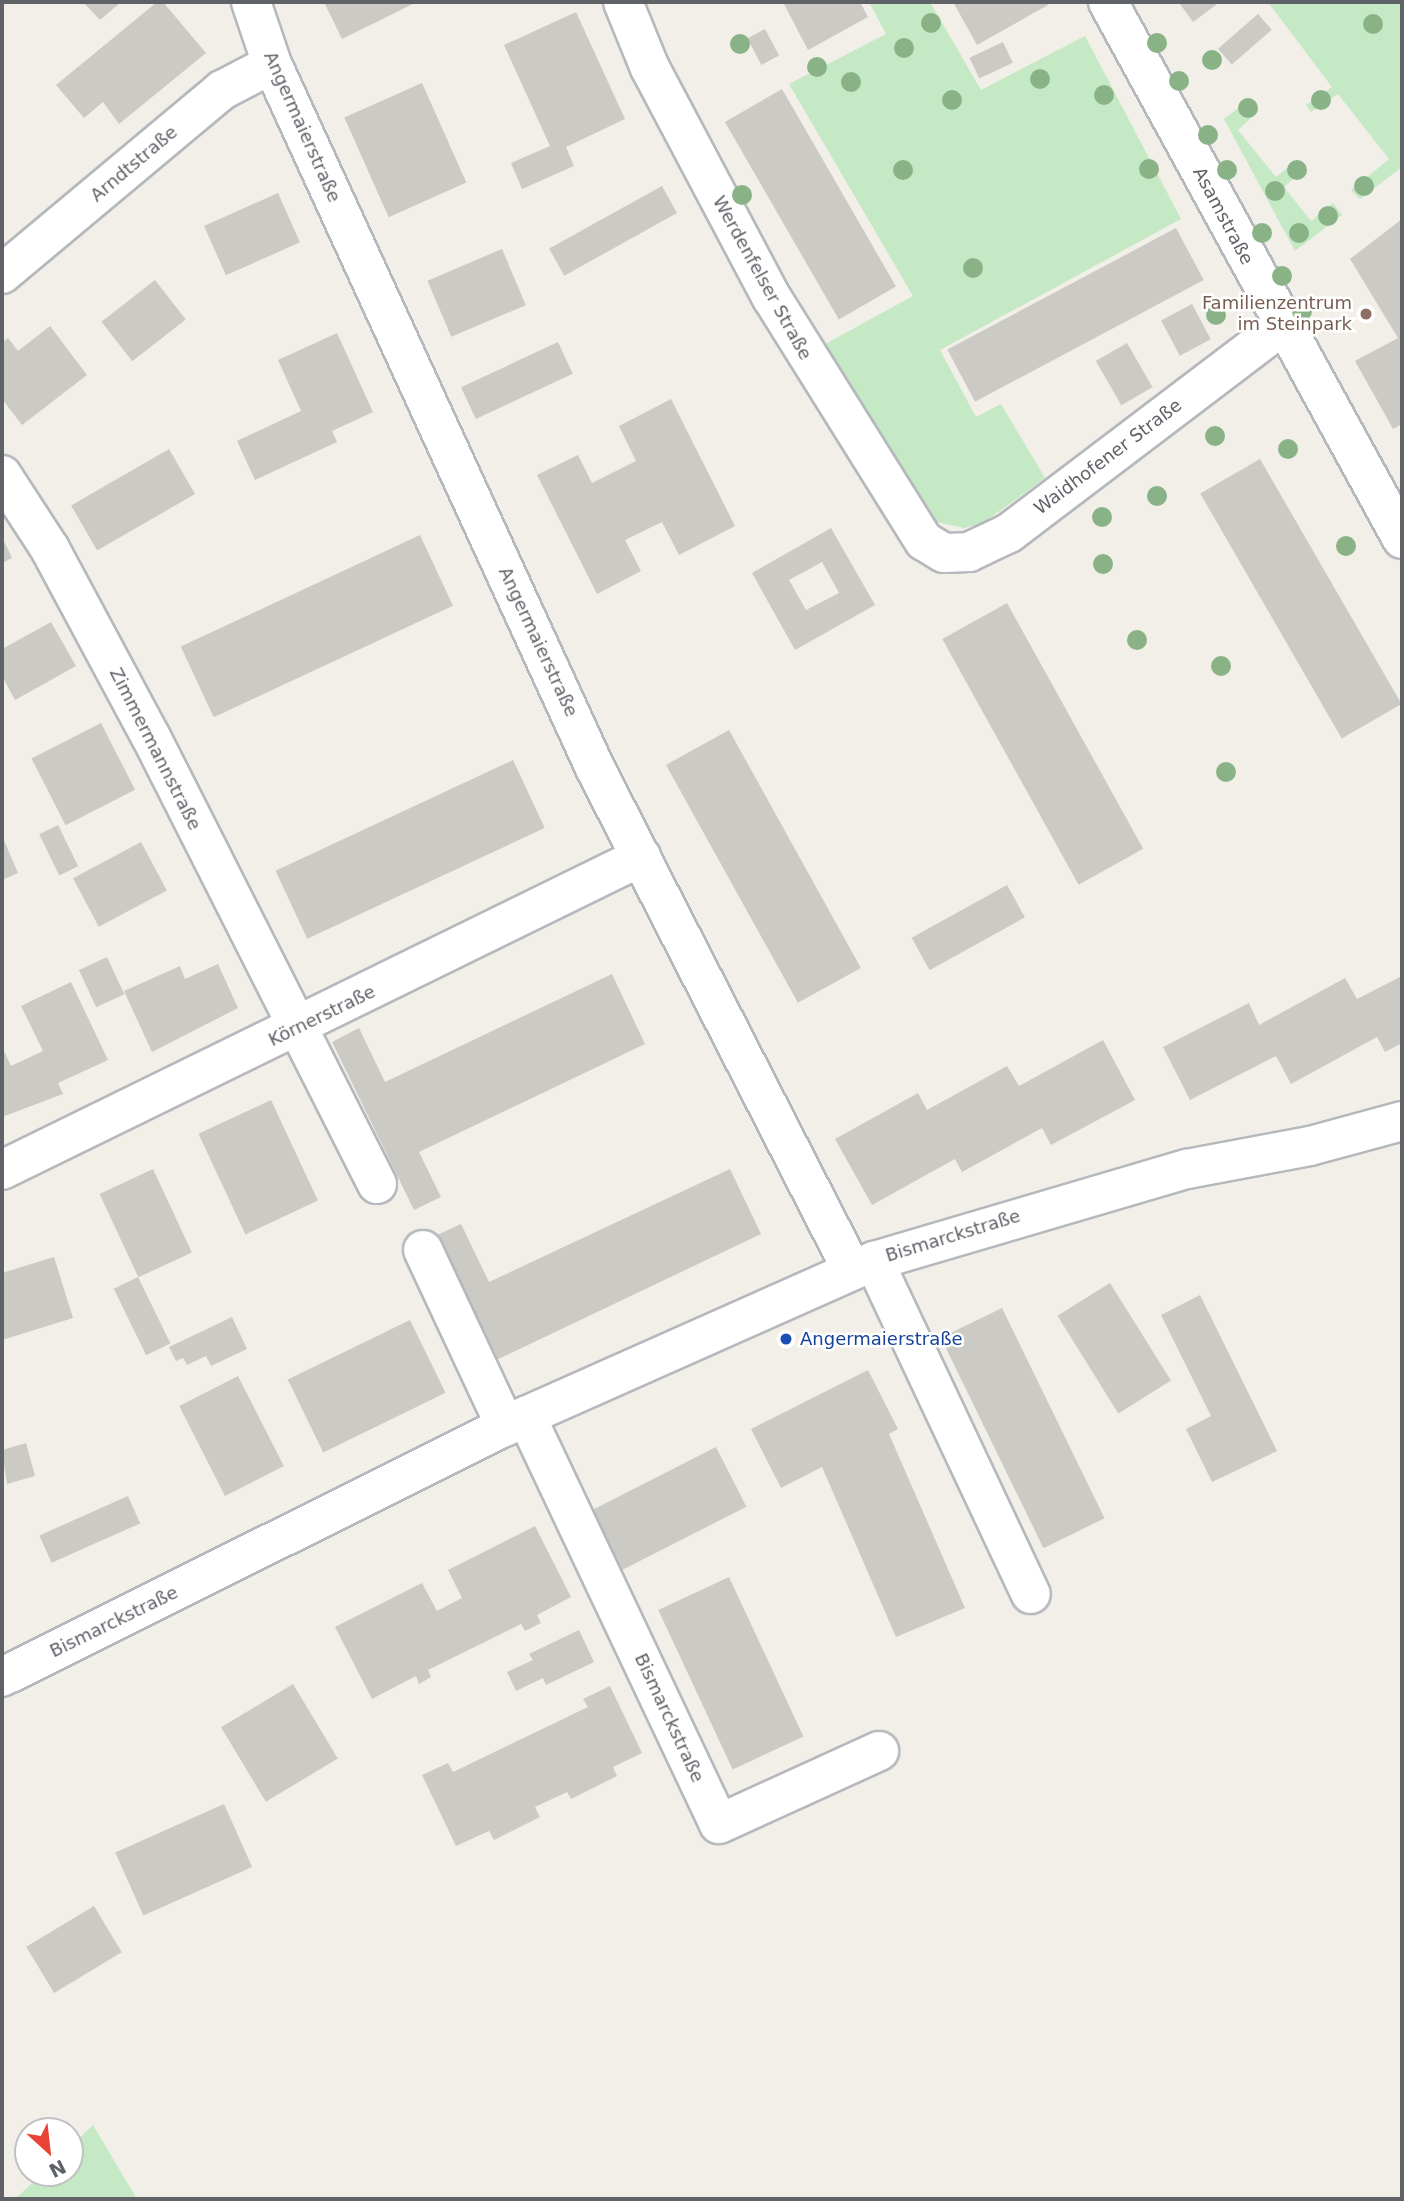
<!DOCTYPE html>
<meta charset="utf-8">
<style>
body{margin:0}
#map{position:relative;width:1404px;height:2201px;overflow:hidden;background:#f1efe8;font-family:"DejaVu Sans",sans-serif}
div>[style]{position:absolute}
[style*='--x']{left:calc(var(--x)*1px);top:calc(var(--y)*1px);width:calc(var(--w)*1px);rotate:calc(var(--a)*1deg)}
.green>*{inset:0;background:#c5e8c5}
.building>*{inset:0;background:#cccac5;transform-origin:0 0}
.roads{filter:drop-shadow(2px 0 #b5b8bc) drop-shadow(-2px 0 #b5b8bc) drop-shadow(0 2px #b5b8bc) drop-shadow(0 -2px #b5b8bc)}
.minor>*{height:38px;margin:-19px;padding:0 19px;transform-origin:19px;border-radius:19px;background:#fff}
.trees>*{width:20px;height:20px;margin:-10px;border-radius:50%;background:#89b387}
.dots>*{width:19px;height:19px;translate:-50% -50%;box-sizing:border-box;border:4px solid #fff;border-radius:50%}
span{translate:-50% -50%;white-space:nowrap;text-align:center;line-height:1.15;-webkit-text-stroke:5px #fff;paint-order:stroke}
.street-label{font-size:18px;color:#5f6368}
.education-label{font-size:18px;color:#785e54}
.right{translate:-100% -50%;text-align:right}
.transit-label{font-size:18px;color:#164399}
.left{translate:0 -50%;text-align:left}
.frame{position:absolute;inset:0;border:4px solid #5f6368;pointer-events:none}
.north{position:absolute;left:14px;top:2117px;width:70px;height:70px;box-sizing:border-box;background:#fff;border:2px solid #bfc1c3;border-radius:50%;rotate:153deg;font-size:19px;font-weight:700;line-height:28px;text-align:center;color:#5f6368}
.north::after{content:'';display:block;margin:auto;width:24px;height:32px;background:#ea4335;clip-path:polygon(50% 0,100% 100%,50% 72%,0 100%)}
</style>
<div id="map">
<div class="green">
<div style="clip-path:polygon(869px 2px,930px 2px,981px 90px,1085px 36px,1181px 219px,940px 350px,976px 417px,1001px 404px,1045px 478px,983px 523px,964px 528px,932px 521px,816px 349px,913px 296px,789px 84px,886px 34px)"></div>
<div style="clip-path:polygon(1268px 2px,1402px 2px,1402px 167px,1360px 199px,1351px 190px,1389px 159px,1338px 94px,1311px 112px,1306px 105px,1332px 87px)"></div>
<div style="clip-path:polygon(1249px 100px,1258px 111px,1238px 130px,1276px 177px,1297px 160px,1305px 169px,1284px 187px,1311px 221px,1333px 203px,1342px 215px,1295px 251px,1224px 119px)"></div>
<div style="clip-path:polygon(93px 2125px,137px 2199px,15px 2199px,43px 2173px,70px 2173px,70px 2147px)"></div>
</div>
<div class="building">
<div style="clip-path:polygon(83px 2px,121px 2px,100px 20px)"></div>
<div style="clip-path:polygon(157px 2px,163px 2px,206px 53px,119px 124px,103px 102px,84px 118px,56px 85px)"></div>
<div style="clip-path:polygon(324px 2px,417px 2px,342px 39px)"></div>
<div style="clip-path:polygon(783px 2px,860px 2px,868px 17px,808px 50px)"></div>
<div style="clip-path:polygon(953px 2px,1046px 2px,1048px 5px,977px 45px)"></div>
<div style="clip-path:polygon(1220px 2px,1193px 22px,1180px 4px,1183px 2px)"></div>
<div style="clip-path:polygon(576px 12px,625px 119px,566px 147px,574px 166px,522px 189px,511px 163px,550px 146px,504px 45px)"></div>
<div style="left:1258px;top:14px;width:21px;height:53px;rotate:49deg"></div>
<div style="left:765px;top:29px;width:30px;height:20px;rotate:62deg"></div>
<div style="left:1003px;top:42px;width:23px;height:37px;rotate:65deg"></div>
<div style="left:422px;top:83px;width:109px;height:85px;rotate:66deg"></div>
<div style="left:782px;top:89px;width:228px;height:66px;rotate:60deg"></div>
<div style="left:662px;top:186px;width:31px;height:129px;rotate:61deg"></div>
<div style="left:278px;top:193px;width:54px;height:81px;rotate:66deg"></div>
<div style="clip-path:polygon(1402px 219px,1402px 424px,1393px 429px,1355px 361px,1398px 338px,1350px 259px)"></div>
<div style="left:1176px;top:228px;width:59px;height:259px;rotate:62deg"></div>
<div style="left:502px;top:249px;width:61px;height:81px;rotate:67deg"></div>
<div style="left:155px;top:280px;width:50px;height:68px;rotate:52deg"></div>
<div style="left:1192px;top:304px;width:40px;height:35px;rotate:62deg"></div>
<div style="clip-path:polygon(50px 326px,87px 375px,22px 425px,2px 399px,2px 343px,8px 338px,18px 351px)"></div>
<div style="clip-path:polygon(337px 333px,373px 412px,332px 431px,337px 442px,255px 480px,237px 441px,301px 411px,278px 360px)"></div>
<div style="left:558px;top:342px;width:35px;height:107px;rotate:65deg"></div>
<div style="left:1127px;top:343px;width:51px;height:36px;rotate:60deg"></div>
<div style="clip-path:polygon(671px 399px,735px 526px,679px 555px,662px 522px,625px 540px,641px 571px,597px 594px,537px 475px,578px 455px,592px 483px,636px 461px,619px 426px)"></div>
<div style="left:169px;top:449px;width:52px;height:113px;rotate:60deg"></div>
<div style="left:1260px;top:459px;width:283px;height:69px;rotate:60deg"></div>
<div style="clip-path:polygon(evenodd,831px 528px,875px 605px,795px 650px,752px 573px,831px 528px,822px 562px,839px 593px,806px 610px,789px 580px,822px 562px)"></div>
<div style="left:420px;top:535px;width:78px;height:264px;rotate:65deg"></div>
<div style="clip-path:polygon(2px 537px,12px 558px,2px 563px)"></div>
<div style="left:1007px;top:603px;width:281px;height:74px;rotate:61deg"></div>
<div style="clip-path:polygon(51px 622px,76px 666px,15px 700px,2px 676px,2px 649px)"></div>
<div style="left:101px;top:723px;width:75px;height:78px;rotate:63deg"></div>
<div style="left:729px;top:730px;width:272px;height:72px;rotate:61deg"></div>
<div style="left:513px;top:760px;width:75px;height:262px;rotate:65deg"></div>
<div style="left:58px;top:825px;width:46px;height:21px;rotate:64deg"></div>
<div style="clip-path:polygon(2px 836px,18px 873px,2px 880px)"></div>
<div style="left:141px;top:842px;width:55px;height:77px;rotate:62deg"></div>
<div style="left:1007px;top:885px;width:37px;height:109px;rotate:61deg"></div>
<div style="left:107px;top:957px;width:41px;height:31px;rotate:65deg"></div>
<div style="clip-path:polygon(218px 964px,238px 1008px,152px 1052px,124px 991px,180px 966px,185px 979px)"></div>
<div style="clip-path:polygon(612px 974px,645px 1044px,419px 1152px,441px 1197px,414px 1210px,332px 1042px,359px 1028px,385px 1082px)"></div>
<div style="clip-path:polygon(1402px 976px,1402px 1043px,1385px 1052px,1377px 1037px,1291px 1084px,1276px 1056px,1190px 1100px,1163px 1047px,1249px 1003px,1259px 1025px,1345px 978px,1357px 999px)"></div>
<div style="clip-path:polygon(71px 982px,108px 1060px,58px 1083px,63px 1094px,2px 1117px,2px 1047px,11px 1066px,43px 1051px,21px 1006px)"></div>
<div style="clip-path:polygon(1103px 1040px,1135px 1100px,1051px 1145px,1042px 1128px,962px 1172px,955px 1159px,872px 1205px,835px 1139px,918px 1093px,927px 1110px,1007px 1066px,1019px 1086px)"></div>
<div style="left:271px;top:1100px;width:111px;height:80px;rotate:65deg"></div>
<div style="left:153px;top:1169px;width:92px;height:59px;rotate:65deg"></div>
<div style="clip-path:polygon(730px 1169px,761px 1234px,492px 1362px,433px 1237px,461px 1224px,489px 1282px)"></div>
<div style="clip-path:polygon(54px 1257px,73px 1318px,2px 1340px,2px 1273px)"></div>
<div style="left:138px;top:1277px;width:74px;height:27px;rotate:64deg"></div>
<div style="left:1110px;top:1283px;width:115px;height:62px;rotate:58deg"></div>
<div style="clip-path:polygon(1200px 1295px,1277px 1451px,1212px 1482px,1186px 1429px,1211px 1416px,1161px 1315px)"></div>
<div style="left:1002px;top:1308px;width:234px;height:68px;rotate:64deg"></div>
<div style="clip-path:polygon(232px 1317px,247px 1349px,211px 1366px,206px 1356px,187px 1365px,183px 1358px,176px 1361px,169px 1347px)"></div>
<div style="left:410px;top:1320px;width:81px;height:136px;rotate:64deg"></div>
<div style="clip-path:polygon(868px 1370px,898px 1429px,889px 1434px,965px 1608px,896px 1637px,822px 1467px,781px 1488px,751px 1429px)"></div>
<div style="left:238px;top:1376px;width:101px;height:66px;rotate:63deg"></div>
<div style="clip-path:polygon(26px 1443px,35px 1476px,7px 1484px,2px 1450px)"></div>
<div style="left:716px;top:1447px;width:67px;height:140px;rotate:63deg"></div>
<div style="left:128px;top:1496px;width:30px;height:97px;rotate:66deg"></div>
<div style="clip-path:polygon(535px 1526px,571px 1597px,537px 1615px,541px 1623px,525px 1631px,521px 1624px,428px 1670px,431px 1677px,419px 1684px,416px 1676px,372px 1699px,335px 1627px,422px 1583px,437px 1611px,462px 1598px,448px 1570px)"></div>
<div style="left:729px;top:1577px;width:176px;height:78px;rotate:65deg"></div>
<div style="clip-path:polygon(579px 1630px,594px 1662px,546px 1685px,543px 1678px,516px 1691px,507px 1672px,533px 1660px,529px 1654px)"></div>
<div style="left:293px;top:1684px;width:87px;height:84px;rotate:59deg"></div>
<div style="clip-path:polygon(610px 1686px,642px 1753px,613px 1767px,617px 1776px,571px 1799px,567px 1792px,535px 1807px,540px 1817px,494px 1840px,489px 1831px,456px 1846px,422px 1775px,448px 1763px,453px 1772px,588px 1707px,583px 1699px)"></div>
<div style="left:224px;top:1804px;width:69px;height:119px;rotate:66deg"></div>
<div style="left:94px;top:1906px;width:54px;height:79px;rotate:59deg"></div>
</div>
<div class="roads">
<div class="minor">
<div style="--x:251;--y:2;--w:65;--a:71.3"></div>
<div style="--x:272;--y:64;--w:775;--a:65.35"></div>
<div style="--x:595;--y:768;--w:564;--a:62.89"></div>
<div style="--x:623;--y:2;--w:71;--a:67.8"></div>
<div style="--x:650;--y:68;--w:260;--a:62.1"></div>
<div style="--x:772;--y:298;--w:287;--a:58"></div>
<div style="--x:924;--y:541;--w:23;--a:31"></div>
<div style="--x:944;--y:553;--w:25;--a:-2"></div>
<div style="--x:969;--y:552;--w:44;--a:-25.4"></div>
<div style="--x:1009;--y:533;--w:343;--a:-37.2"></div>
<div style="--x:1108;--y:2;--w:612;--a:61.3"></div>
<div style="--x:2;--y:274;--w:287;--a:-39.9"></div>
<div style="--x:222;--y:90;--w:56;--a:-27.5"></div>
<div style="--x:2;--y:475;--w:88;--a:57"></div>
<div style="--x:50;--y:549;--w:213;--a:61.8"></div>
<div style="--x:151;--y:737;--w:501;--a:63.18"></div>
<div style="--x:2;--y:1170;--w:712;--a:-26.1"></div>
<div style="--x:423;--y:1250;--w:195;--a:64.9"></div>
<div style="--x:874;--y:1261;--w:368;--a:64.8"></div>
<div style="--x:526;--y:1416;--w:451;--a:64.7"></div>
<div style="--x:719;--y:1824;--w:176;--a:-24.5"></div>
<div style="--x:2;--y:1677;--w:585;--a:-26.48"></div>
<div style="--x:526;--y:1416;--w:381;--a:-24"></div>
<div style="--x:874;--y:1261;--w:326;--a:-16.4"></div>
<div style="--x:1187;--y:1169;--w:125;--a:-10.6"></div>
<div style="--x:1310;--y:1146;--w:95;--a:-15.2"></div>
</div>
</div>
<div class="trees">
<div style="left:931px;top:23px"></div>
<div style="left:1373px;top:24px"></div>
<div style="left:1157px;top:43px"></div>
<div style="left:740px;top:44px"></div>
<div style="left:904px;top:48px"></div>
<div style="left:1212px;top:60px"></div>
<div style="left:817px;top:67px"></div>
<div style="left:1040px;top:79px"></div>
<div style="left:1179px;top:81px"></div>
<div style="left:851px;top:82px"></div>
<div style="left:1104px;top:95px"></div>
<div style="left:952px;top:100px"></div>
<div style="left:1321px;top:100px"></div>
<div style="left:1248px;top:108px"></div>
<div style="left:1208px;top:135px"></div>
<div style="left:1149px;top:169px"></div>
<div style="left:903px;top:170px"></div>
<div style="left:1227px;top:170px"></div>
<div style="left:1297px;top:170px"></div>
<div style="left:1364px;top:186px"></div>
<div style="left:1275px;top:191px"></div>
<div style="left:742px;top:195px"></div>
<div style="left:1328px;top:216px"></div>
<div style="left:1262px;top:233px"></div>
<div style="left:1299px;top:233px"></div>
<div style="left:973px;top:268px"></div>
<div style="left:1282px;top:276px"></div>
<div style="left:1302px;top:311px"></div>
<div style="left:1216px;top:315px"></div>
<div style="left:1215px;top:436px"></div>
<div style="left:1288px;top:449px"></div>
<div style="left:1157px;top:496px"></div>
<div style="left:1102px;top:517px"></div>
<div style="left:1346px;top:546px"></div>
<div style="left:1103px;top:564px"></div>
<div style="left:1137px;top:640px"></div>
<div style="left:1221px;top:666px"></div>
<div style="left:1226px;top:772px"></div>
</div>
<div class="dots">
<div style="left:1366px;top:314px;background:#8d6e63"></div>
<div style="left:786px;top:1339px;background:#1a4fb4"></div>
</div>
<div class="street-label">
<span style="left:302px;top:127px;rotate:66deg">Angermaierstraße</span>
<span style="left:134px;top:164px;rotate:-40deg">Arndtstraße</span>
<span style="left:1223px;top:216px;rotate:62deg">Asamstraße</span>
<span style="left:762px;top:278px;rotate:61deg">Werdenfelser Straße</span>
<span style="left:1108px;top:457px;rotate:-37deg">Waidhofener Straße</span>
<span style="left:538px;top:642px;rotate:65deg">Angermaierstraße</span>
<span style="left:155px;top:749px;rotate:63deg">Zimmermannstraße</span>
<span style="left:322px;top:1016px;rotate:-26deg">Körnerstraße</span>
<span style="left:953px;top:1236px;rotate:-17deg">Bismarckstraße</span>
<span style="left:114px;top:1622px;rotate:-26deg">Bismarckstraße</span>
<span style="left:669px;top:1718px;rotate:65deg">Bismarckstraße</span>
</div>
<div class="education-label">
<span class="right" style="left:1352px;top:314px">Familienzentrum<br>im Steinpark</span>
</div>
<div class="transit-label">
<span class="left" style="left:800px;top:1339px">Angermaierstraße</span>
</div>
<div class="frame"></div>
<div class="north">N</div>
</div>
